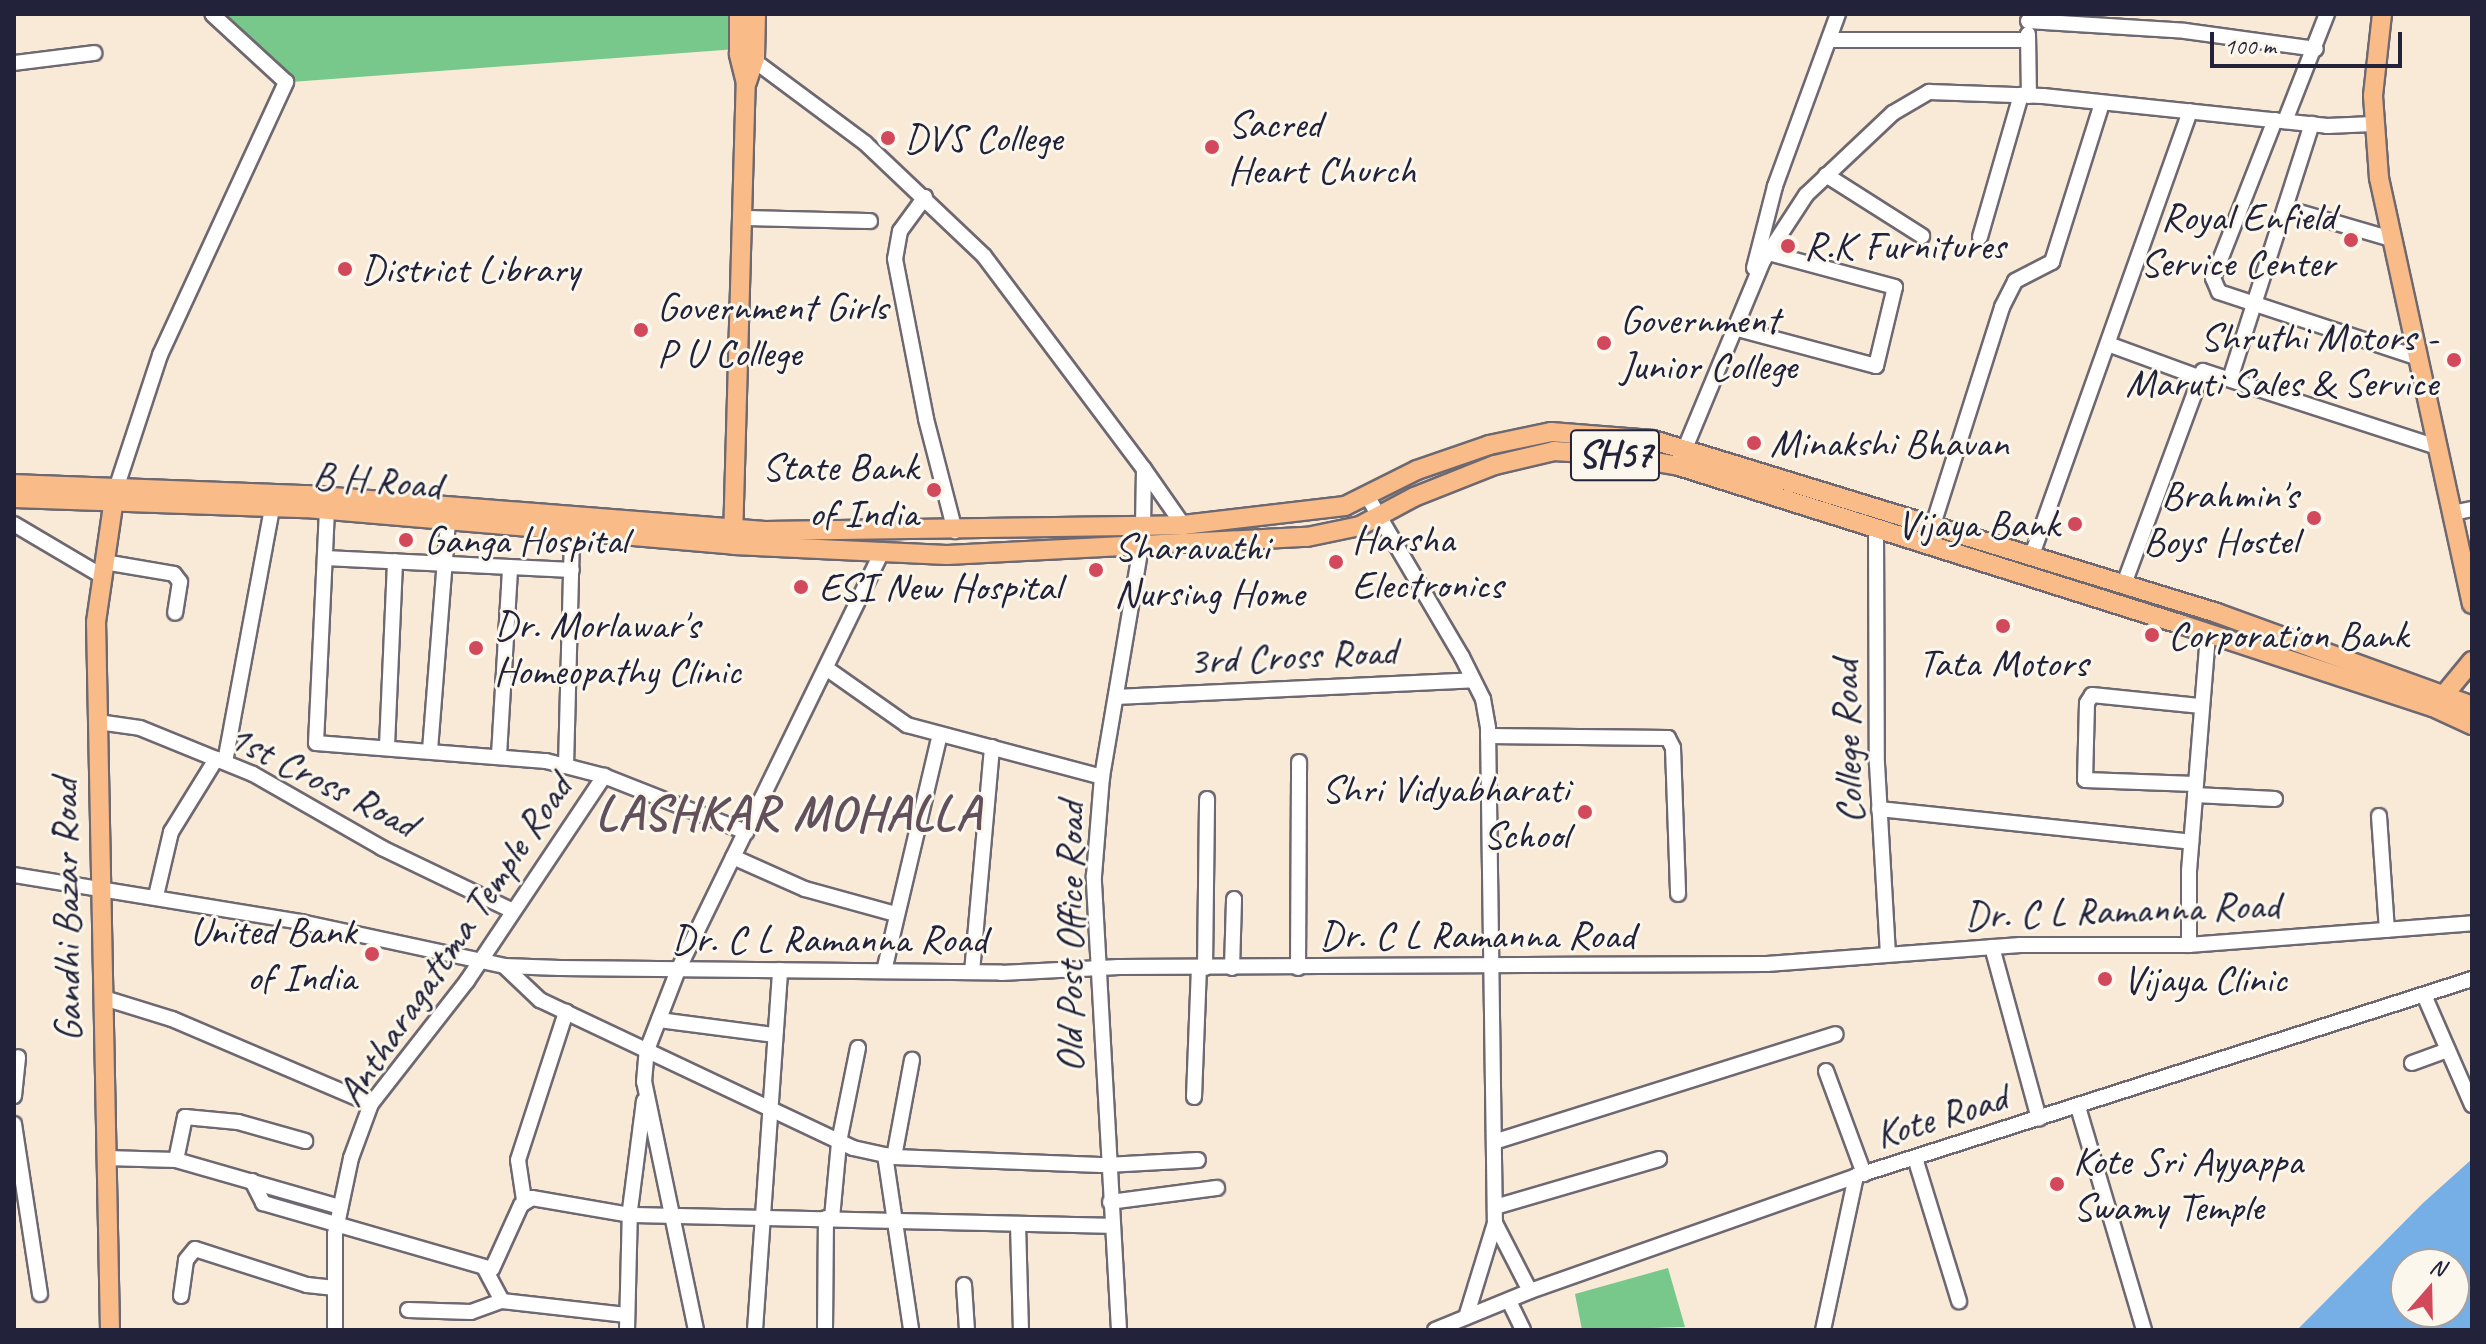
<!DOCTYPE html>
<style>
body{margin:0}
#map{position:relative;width:2486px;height:1344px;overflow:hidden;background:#f8ead6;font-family:Caveat,sans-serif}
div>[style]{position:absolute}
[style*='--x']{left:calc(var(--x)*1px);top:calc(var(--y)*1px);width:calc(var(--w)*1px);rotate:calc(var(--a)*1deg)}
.green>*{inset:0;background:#77c88a}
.water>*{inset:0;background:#75afe6}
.roads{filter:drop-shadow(2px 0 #6d6871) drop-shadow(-2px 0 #6d6871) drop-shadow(0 2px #6d6871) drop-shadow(0 -2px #6d6871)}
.minor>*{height:14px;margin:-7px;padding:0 7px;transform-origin:7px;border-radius:7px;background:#fff}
.major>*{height:18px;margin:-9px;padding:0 9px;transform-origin:9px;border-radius:9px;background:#f9bc89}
.dots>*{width:22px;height:22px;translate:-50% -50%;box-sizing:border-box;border:4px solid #fbf7ec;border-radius:50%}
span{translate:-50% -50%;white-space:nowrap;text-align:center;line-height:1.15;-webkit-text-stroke:6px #fbf7ec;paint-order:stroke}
.shield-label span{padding:2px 6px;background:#fbf7ec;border:2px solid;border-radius:6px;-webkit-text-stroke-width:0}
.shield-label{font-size:38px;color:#22223b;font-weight:700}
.poi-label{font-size:40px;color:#22223b}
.left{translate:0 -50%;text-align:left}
.right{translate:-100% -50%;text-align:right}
.street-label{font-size:40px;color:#22223b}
.district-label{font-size:48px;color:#62505c;font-weight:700;letter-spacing:2px}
.frame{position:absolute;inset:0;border:16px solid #22223b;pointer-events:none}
.north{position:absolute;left:2390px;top:1248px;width:80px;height:80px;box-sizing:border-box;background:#fbf7ec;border:2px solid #a4a2a5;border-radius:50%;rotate:20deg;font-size:22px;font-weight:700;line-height:32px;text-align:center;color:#22223b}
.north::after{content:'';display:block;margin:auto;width:28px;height:36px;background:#d1495b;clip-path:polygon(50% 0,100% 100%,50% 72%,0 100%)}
.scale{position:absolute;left:2210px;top:32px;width:192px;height:36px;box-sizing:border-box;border:4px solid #22223b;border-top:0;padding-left:10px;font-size:24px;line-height:28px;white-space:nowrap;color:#22223b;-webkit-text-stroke:6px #fbf7ec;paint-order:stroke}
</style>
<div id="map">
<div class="green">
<div style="clip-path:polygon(212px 14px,737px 14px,737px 49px,291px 82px)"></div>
<div style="clip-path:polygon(1668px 1268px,1685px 1327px,1582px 1330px,1575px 1294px)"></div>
</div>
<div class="water">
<div style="clip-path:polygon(evenodd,2472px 1159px,2472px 1330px,2297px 1330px,2423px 1203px,2472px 1159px,2406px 1264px,2454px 1264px,2454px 1312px,2406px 1312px,2406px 1264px)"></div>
</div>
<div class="roads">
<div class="minor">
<div style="--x:2028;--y:21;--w:157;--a:3.6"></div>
<div style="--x:2185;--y:31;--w:132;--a:7.8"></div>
<div style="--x:2028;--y:34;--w:62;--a:89.1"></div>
<div style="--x:1829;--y:40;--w:199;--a:0"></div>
<div style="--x:748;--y:56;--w:146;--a:36.6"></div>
<div style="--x:865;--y:143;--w:164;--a:43.5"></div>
<div style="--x:984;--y:256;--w:266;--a:53.1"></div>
<div style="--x:1144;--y:469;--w:55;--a:91"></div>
<div style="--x:14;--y:63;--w:81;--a:-7.1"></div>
<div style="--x:2275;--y:120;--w:170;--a:111.4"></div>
<div style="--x:2213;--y:278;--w:15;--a:67"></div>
<div style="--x:2219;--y:292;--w:210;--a:18.3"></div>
<div style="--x:2285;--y:121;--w:115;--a:-68.6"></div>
<div style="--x:1826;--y:175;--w:114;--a:32.4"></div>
<div style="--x:925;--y:197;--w:42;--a:126.3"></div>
<div style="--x:900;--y:231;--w:28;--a:100"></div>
<div style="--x:895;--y:259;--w:163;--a:79"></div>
<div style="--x:926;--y:419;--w:116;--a:75.5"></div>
<div style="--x:2285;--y:208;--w:111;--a:16.2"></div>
<div style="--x:743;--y:218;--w:127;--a:1.4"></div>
<div style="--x:1980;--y:237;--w:148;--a:-73.9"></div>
<div style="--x:1754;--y:268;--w:85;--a:-75.6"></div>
<div style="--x:1775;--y:186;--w:183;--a:-69.9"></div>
<div style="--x:1734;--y:328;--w:147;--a:15"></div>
<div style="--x:1876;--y:366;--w:81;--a:-76.5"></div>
<div style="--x:1895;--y:287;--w:131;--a:-165"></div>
<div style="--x:2108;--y:344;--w:96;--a:20.1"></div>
<div style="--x:2230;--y:379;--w:268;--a:-72.2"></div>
<div style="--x:1681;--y:458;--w:213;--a:-67.4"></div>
<div style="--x:1763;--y:261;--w:79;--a:-56.9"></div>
<div style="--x:1806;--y:195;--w:120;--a:-43.3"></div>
<div style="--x:1893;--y:113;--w:42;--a:-30.3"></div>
<div style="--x:1929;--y:92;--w:114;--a:2"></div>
<div style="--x:2043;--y:96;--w:286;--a:6"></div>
<div style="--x:2327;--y:126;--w:46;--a:-2.5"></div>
<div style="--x:1144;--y:469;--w:68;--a:55.1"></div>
<div style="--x:116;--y:489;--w:141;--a:-71.8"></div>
<div style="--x:160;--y:355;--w:301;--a:-65.2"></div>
<div style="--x:286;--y:82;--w:100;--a:-137.4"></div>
<div style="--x:1366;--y:494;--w:189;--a:59.5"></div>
<div style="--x:1462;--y:657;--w:47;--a:63.4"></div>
<div style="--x:1483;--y:699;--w:29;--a:80"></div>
<div style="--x:1488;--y:728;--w:495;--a:89.2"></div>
<div style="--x:1495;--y:1223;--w:98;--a:107.1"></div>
<div style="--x:327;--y:510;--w:233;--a:92.7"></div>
<div style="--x:316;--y:743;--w:231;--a:4.5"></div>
<div style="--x:546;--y:761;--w:60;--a:14.5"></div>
<div style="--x:604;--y:776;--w:153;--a:21.5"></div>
<div style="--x:2453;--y:513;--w:19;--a:-12"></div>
<div style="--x:14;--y:524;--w:102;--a:30.6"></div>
<div style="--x:1933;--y:525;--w:229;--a:-72.4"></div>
<div style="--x:2002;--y:307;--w:29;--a:-63"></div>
<div style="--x:2015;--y:281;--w:42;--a:-27.2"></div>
<div style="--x:2052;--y:262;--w:167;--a:-72.5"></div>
<div style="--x:1876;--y:529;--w:235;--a:89.8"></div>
<div style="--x:1877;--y:764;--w:189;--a:86.7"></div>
<div style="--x:2032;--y:555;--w:471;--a:-70.4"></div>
<div style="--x:325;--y:558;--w:247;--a:2.8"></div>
<div style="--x:104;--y:562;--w:71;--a:9.7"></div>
<div style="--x:174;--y:574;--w:10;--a:53"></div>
<div style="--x:180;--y:582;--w:31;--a:99"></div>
<div style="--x:2124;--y:584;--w:227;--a:-69.7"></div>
<div style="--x:2203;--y:371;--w:246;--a:18"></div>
<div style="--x:826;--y:668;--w:99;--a:35.1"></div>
<div style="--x:907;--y:725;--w:202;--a:14.9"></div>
<div style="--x:1117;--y:697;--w:356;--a:-2.7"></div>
<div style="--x:98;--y:722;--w:42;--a:8.1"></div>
<div style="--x:140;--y:728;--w:122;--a:22.2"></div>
<div style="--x:253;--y:774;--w:149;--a:29.8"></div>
<div style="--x:382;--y:848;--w:145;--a:25.7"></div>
<div style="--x:1488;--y:736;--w:180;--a:0.6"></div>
<div style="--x:1668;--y:738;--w:11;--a:63"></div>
<div style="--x:1673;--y:748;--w:146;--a:88"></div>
<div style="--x:387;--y:746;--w:185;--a:-87.5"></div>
<div style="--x:430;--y:750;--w:228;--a:-85.5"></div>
<div style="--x:499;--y:755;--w:187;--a:-86.6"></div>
<div style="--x:225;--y:762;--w:258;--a:-79.5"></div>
<div style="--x:566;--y:766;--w:233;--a:-88.5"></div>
<div style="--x:2195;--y:784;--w:110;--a:-177.9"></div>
<div style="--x:2085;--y:780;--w:77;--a:-88.5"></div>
<div style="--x:2087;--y:703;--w:9;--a:-58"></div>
<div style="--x:2092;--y:695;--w:110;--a:5.8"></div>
<div style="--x:2195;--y:795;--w:80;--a:2.9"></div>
<div style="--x:1879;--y:809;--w:314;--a:6"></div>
<div style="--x:2379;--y:816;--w:114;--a:86"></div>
<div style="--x:733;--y:857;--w:79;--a:24"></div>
<div style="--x:805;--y:889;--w:94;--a:15.4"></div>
<div style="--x:14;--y:875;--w:291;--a:9.3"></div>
<div style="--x:301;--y:922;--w:208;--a:12.2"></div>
<div style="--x:504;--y:966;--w:56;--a:2"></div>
<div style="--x:560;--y:968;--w:441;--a:0.6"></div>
<div style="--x:1001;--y:973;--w:118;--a:-2.9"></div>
<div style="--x:1119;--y:967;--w:648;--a:-0.27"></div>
<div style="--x:1767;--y:964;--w:254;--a:-4.3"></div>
<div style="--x:2020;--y:945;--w:169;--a:0"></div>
<div style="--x:2189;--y:945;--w:284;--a:-4.4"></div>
<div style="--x:156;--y:896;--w:66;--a:-76.8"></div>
<div style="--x:171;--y:832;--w:86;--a:-58.3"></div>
<div style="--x:2189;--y:945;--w:74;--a:-90"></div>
<div style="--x:2189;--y:871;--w:239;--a:-85.4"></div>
<div style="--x:1992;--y:947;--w:178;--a:74.7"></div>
<div style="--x:504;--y:966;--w:50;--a:43.4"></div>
<div style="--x:540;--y:1000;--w:346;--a:25.3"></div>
<div style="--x:853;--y:1148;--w:42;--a:12.4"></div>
<div style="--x:894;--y:1157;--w:213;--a:2.2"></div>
<div style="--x:1107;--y:1165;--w:91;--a:-3.1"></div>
<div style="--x:1205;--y:968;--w:169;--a:-89.3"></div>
<div style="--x:1232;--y:968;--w:69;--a:-88.3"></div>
<div style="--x:1298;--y:968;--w:206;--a:-89.7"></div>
<div style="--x:884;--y:971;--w:239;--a:-76.7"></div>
<div style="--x:972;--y:972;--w:226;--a:-84.9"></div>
<div style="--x:2424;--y:995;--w:120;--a:66.4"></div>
<div style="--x:104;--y:998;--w:71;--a:17.2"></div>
<div style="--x:172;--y:1019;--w:216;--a:23.1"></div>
<div style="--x:659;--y:1020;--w:117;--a:7.4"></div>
<div style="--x:2412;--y:1063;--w:38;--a:-20"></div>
<div style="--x:1826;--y:1071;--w:110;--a:69.7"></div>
<div style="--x:14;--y:1096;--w:39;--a:-84"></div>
<div style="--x:1194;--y:1097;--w:129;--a:-87.8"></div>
<div style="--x:2078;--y:1107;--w:233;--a:73.5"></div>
<div style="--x:14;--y:1124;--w:172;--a:81.3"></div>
<div style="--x:1497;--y:1141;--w:355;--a:-17.5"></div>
<div style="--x:885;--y:1155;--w:177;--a:81.5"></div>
<div style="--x:894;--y:1157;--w:99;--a:-79.5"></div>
<div style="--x:106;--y:1158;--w:70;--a:1.6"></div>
<div style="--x:176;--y:1160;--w:171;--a:16"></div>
<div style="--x:1915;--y:1158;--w:150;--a:72.9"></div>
<div style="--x:176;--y:1160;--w:44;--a:-78.2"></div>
<div style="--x:185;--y:1117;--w:53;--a:5.4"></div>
<div style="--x:238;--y:1122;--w:70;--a:15.8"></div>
<div style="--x:252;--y:1181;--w:25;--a:63"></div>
<div style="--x:263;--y:1203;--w:238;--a:16.1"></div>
<div style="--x:492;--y:1269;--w:70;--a:-65.6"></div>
<div style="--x:521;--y:1205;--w:13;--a:-32"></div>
<div style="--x:532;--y:1198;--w:99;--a:9.8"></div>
<div style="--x:630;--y:1215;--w:481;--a:1.3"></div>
<div style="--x:524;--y:1200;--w:40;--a:-98.5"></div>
<div style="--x:518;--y:1160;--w:156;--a:-72"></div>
<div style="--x:1110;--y:1202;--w:108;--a:-7.5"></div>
<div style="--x:1495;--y:1207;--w:171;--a:-16.3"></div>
<div style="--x:832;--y:1218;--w:76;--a:-84.7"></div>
<div style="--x:839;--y:1142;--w:96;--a:-78.6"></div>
<div style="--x:1495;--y:1223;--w:76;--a:62.8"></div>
<div style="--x:1018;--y:1224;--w:106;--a:88.4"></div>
<div style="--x:485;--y:1269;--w:36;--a:62"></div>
<div style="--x:502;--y:1301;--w:125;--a:6.4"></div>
<div style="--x:964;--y:1285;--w:45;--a:86.2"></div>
<div style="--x:181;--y:1296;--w:36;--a:-82"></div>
<div style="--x:186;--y:1260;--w:14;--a:-51"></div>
<div style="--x:195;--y:1249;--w:118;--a:17.8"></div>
<div style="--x:307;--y:1285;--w:28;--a:6"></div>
<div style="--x:1509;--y:1301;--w:32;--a:64"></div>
<div style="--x:408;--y:1310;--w:63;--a:1.8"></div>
<div style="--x:471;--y:1312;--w:33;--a:-20"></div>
<div style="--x:335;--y:1330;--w:96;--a:-90"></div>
<div style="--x:335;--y:1234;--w:78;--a:-78.1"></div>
<div style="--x:351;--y:1158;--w:58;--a:-69.7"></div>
<div style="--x:371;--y:1104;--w:156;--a:-52"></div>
<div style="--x:467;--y:981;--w:247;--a:-56.2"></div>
<div style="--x:627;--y:1330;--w:120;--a:-88.6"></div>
<div style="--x:630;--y:1210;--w:110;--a:-82.7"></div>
<div style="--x:696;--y:1330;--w:253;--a:-101.8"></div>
<div style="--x:644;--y:1082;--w:32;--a:-85"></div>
<div style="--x:647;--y:1050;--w:86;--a:-68.8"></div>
<div style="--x:678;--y:970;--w:467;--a:-64"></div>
<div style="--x:755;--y:1330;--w:361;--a:-86"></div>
<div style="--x:825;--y:1330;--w:112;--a:-89.5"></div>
<div style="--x:1119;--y:1330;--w:455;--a:-93.2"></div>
<div style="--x:1094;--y:876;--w:99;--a:-85.4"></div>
<div style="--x:1102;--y:777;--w:233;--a:-80.4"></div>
<div style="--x:1435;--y:1330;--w:103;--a:-22.3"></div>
<div style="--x:1530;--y:1291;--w:346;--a:-19.4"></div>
<div style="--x:1856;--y:1176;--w:647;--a:-17.73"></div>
<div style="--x:1823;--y:1330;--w:157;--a:-77.9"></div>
</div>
<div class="major">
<div style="--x:2382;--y:14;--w:82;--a:96.3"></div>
<div style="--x:2373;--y:96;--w:82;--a:85.8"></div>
<div style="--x:2379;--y:178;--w:436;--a:77.7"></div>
<div style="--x:747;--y:82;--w:25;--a:-72"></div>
<div style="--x:755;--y:58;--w:44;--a:-88.7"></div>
<div style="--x:14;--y:484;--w:293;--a:2.2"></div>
<div style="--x:307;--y:495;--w:459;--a:4.5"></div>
<div style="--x:765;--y:531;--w:418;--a:-0.8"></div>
<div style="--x:1183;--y:525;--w:163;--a:-6.7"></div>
<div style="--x:1345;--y:506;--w:80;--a:-26.6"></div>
<div style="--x:1417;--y:470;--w:76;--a:-19.1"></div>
<div style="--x:1489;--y:445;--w:63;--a:-11.8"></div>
<div style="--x:1551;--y:432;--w:102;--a:4.5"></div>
<div style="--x:1653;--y:440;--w:590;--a:17.05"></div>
<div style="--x:2217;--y:613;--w:271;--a:20"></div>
<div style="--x:14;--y:498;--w:292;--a:2"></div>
<div style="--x:306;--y:508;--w:430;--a:4.9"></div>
<div style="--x:734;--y:545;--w:213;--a:2.7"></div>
<div style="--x:947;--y:555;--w:360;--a:-2.9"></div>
<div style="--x:1307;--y:537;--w:54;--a:-11.7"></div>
<div style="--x:1360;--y:526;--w:61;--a:-28.2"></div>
<div style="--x:1414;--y:497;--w:87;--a:-21.6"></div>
<div style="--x:1495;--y:465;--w:61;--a:-13.3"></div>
<div style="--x:1554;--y:451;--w:62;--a:3.7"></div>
<div style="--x:1616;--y:455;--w:64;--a:9.9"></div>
<div style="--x:1679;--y:466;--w:528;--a:17.51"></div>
<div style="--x:2183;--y:625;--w:263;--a:18.2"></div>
<div style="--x:2433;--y:707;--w:43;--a:24.8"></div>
<div style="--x:733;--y:539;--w:456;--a:-88.4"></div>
<div style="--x:746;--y:83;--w:30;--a:-104"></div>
<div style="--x:739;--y:54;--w:40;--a:-90"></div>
<div style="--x:2444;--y:695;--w:44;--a:-50.5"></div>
<div style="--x:110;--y:1330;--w:708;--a:-91.13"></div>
<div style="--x:96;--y:622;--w:131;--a:-81.7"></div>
</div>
</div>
<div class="dots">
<div style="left:888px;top:138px;background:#d1495b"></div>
<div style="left:1212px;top:147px;background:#d1495b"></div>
<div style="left:2351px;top:240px;background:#d1495b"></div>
<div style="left:1788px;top:246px;background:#d1495b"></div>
<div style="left:345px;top:269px;background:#d1495b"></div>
<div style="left:641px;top:330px;background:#d1495b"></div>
<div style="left:1604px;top:343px;background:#d1495b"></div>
<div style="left:2454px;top:360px;background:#d1495b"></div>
<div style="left:1754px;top:443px;background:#d1495b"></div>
<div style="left:934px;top:490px;background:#d1495b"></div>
<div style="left:2314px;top:518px;background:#d1495b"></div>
<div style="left:2075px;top:524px;background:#d1495b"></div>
<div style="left:406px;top:540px;background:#d1495b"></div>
<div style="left:1336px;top:562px;background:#d1495b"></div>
<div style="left:1096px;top:570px;background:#d1495b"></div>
<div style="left:801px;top:587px;background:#d1495b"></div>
<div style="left:2003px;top:626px;background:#d1495b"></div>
<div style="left:2152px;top:635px;background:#d1495b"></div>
<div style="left:476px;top:648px;background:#d1495b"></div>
<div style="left:1585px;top:812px;background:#d1495b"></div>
<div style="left:372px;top:954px;background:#d1495b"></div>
<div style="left:2105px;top:979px;background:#d1495b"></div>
<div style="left:2057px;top:1184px;background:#d1495b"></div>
</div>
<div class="shield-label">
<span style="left:1615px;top:455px">SH57</span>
</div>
<div class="poi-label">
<span class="left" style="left:1228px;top:147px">Sacred<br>Heart Church</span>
<span class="left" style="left:904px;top:138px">DVS College</span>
<span class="right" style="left:2335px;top:240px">Royal Enfield<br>Service Center</span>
<span class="left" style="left:1804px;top:246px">R.K Furnitures</span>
<span class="left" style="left:361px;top:269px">District Library</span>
<span class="left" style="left:657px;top:330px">Government Girls<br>P U College</span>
<span class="left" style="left:1620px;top:343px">Government<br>Junior College</span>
<span class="right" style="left:2438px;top:360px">Shruthi Motors -<br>Maruti Sales &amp; Service</span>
<span class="left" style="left:1770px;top:443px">Minakshi Bhavan</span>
<span class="right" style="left:918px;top:490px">State Bank<br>of India</span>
<span class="right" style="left:2298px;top:518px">Brahmin's<br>Boys Hostel</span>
<span class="right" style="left:2059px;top:524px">Vijaya Bank</span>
<span class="left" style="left:1352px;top:562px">Harsha<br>Electronics</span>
<span class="left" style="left:424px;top:540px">Ganga Hospital</span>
<span class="left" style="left:1114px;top:570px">Sharavathi<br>Nursing Home</span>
<span class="left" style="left:819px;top:587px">ESI New Hospital</span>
<span class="left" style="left:494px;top:648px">Dr. Morlawar's<br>Homeopathy Clinic</span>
<span class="left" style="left:2168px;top:635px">Corporation Bank</span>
<span style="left:2003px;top:663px">Tata Motors</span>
<span class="right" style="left:1569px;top:812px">Shri Vidyabharati<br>School</span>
<span class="right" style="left:356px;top:954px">United Bank<br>of India</span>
<span class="left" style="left:2123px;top:979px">Vijaya Clinic</span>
<span class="left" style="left:2073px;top:1184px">Kote Sri Ayyappa<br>Swamy Temple</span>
</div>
<div class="street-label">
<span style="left:377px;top:480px;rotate:5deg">B H Road</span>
<span style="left:1293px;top:656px;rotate:-3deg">3rd Cross Road</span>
<span style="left:1847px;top:742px;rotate:-92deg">College Road</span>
<span style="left:323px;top:780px;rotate:27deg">1st Cross Road</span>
<span style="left:66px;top:910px;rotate:-91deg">Gandhi Bazar Road</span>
<span style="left:2122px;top:910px;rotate:-2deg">Dr. C L Ramanna Road</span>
<span style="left:1477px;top:935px">Dr. C L Ramanna Road</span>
<span style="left:1070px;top:937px;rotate:-90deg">Old Post Office Road</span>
<span style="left:829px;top:939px">Dr. C L Ramanna Road</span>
<span style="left:454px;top:940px;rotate:-56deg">Antharagattma Temple Road</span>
<span style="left:1941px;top:1116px;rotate:-17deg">Kote Road</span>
</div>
<div class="district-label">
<span style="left:789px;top:814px">LASHKAR MOHALLA</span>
</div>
<div class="frame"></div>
<div class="north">N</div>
<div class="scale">100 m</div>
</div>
